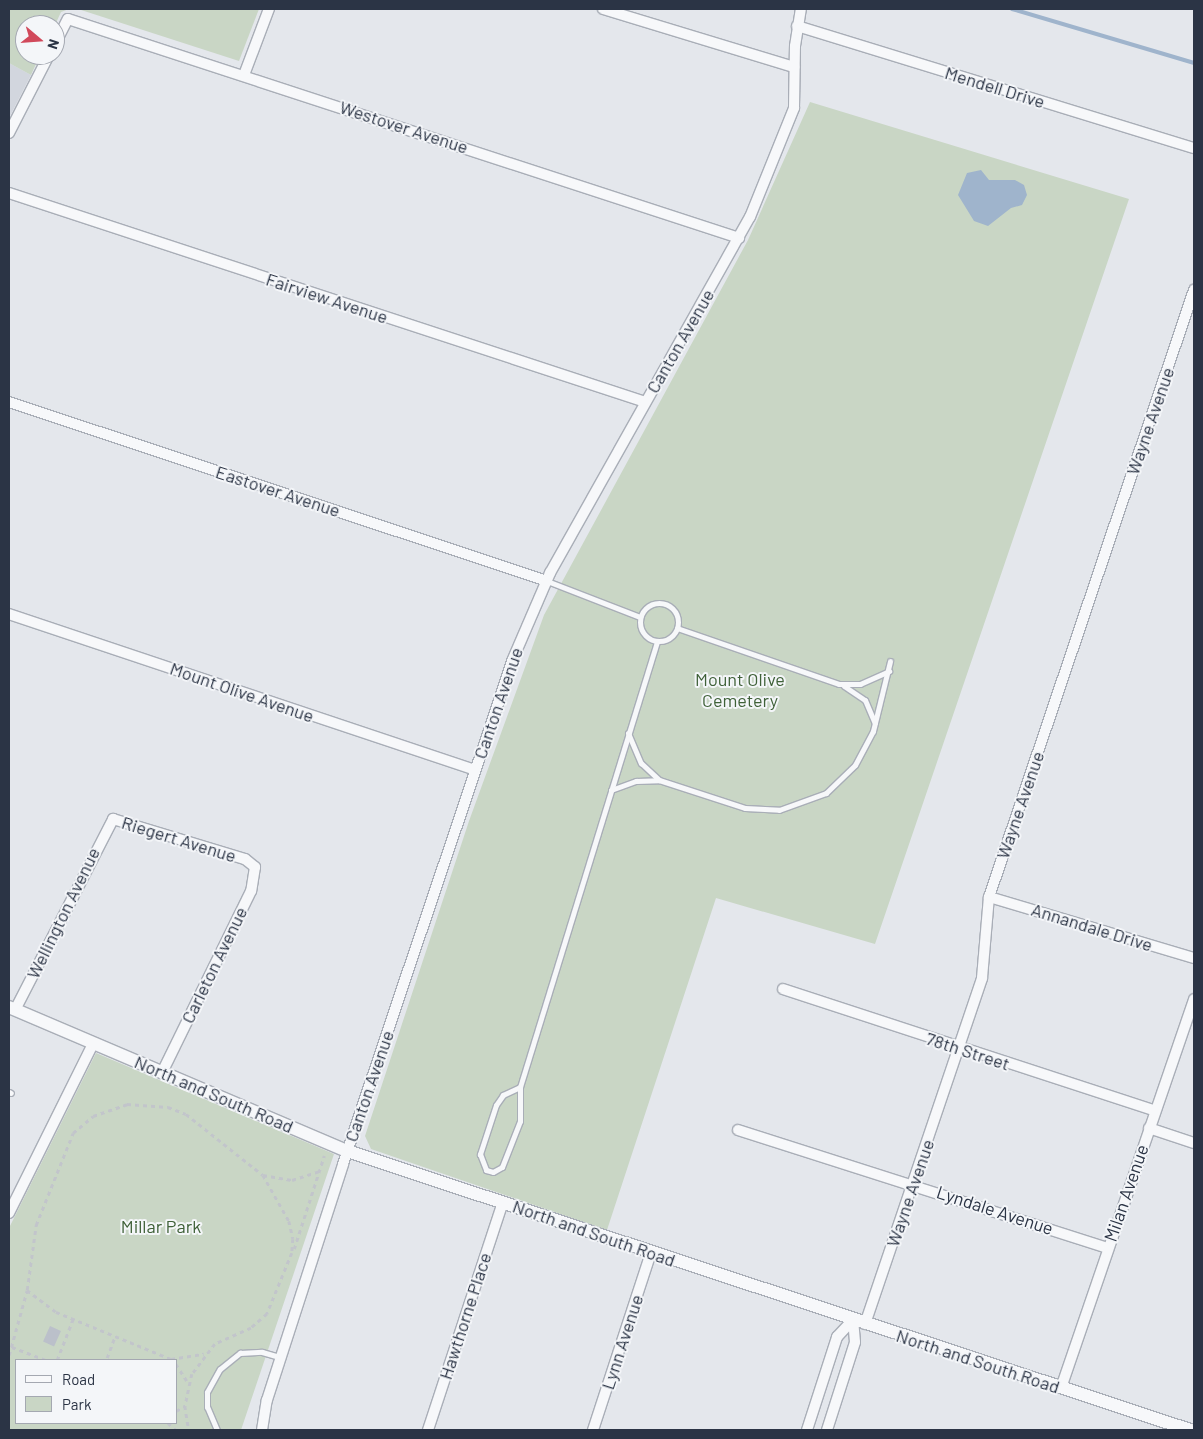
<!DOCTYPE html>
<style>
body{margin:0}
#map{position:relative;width:1203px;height:1439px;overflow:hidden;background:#e4e7ec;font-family:Barlow,sans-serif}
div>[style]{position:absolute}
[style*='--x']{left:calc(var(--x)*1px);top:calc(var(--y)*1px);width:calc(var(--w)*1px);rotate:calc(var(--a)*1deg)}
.built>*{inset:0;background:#d2d6de}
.green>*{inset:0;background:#c9d6c5}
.water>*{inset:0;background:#9fb4cc}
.stream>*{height:4px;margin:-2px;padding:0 2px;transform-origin:2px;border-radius:2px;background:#9fb4cc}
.building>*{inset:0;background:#bbc0ca;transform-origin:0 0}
.path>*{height:2.5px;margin-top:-1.25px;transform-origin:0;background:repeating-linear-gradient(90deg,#c2c5cb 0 4px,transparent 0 8px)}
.roads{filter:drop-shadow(1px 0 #a9aeb7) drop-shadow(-1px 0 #a9aeb7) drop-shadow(0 1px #a9aeb7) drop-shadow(0 -1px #a9aeb7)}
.service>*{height:5px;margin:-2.5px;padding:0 2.5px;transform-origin:2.5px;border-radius:2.5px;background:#f7f8fa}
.service>.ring{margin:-2.5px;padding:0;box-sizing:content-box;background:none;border:5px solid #f7f8fa;border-radius:50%}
.minor>*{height:10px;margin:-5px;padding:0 5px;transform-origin:5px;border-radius:5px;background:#f7f8fa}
.tertiary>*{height:12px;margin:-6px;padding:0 6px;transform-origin:6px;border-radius:6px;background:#f7f8fa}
span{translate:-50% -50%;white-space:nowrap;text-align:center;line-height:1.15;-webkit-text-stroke:4px #f4f6f9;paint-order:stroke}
.street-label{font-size:18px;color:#2b3445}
.park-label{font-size:18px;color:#3f6138}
.frame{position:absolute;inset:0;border:10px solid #2b3445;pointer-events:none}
.legend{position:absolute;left:15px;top:1359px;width:162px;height:65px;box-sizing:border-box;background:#f4f6f9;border:1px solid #a4a8b1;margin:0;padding:6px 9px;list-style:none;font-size:15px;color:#2b3445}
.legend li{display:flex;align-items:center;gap:10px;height:25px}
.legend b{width:25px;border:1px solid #a4a8b1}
.north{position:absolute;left:15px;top:15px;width:50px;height:50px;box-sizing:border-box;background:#f4f6f9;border:1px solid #a4a8b1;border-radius:50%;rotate:108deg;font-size:14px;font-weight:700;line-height:20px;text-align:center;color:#2b3445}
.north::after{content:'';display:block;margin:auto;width:18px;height:22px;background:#d1495b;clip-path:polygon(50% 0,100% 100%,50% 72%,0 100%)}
</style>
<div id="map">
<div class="built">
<div style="clip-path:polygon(9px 63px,31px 75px,9px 118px)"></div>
</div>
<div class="green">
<div style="clip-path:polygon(9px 9px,69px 9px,61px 12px,55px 25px,25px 25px,25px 55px,40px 55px,31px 75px,9px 63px)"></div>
<div style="clip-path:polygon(78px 9px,259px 9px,239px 61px)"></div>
<div style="clip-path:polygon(810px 102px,1129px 199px,875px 944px,716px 898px,607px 1230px,371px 1149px,365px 1136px,469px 821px,544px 615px,748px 240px)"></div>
<div style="clip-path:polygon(evenodd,96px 1053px,334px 1154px,241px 1430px,9px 1430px,9px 1228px,96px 1053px,16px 1360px,176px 1360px,176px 1423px,16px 1423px,16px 1360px)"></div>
</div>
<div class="water">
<div style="clip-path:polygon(981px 170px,989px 180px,1015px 180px,1024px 185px,1027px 195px,1022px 205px,1011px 208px,988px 226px,974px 221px,958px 195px,967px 173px)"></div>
</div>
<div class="stream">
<div style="--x:1012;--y:9;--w:190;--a:16.5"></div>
</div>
<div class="building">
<div style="left:50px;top:1326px;width:12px;height:17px;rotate:24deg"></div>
</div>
<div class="path">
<div style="--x:263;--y:1175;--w:29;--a:10"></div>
<div style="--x:292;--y:1180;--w:28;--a:-18"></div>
<div style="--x:294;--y:1249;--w:98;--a:-72.1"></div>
<div style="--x:27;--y:1290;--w:36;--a:37"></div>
<div style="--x:56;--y:1312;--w:124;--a:22.2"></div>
<div style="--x:171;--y:1359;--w:33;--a:-9"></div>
<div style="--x:12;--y:1347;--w:36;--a:21"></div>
<div style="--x:9;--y:1355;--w:67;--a:-74.5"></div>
<div style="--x:27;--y:1290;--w:66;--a:-82.1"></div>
<div style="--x:36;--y:1225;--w:99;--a:-68.1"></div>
<div style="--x:73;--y:1133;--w:26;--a:-40"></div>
<div style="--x:93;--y:1116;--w:36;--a:-19"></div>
<div style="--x:127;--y:1104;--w:41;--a:4.2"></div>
<div style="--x:168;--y:1107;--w:19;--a:21"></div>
<div style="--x:186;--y:1114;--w:98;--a:38.4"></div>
<div style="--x:263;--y:1175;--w:53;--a:60.5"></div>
<div style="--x:289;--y:1221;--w:18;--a:77"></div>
<div style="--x:293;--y:1239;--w:14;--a:94"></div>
<div style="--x:292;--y:1253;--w:66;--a:112.3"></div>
<div style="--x:267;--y:1314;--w:21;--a:139"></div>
<div style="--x:251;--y:1328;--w:39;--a:156"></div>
<div style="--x:215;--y:1344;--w:38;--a:127"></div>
<div style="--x:192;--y:1374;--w:33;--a:102"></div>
<div style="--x:185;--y:1406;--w:24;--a:81"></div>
<div style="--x:107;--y:1358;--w:23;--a:-70"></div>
<div style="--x:57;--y:1360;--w:44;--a:-68.7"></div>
<div style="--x:176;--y:1364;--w:20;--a:57"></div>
<div style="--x:176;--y:1411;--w:10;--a:-29"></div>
<div style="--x:168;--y:1423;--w:11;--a:41"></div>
</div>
<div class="roads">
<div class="service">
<div style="--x:547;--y:581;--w:100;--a:21.2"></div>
<div class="ring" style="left:640px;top:603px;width:33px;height:33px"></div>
<div style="--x:677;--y:628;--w:171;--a:19.1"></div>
<div style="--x:839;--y:684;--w:21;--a:0"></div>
<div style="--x:860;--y:684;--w:32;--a:-24"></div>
<div style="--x:844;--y:686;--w:25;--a:34"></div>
<div style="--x:865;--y:700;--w:25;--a:67"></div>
<div style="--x:628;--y:733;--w:33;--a:67"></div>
<div style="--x:641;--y:763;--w:25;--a:43"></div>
<div style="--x:659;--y:780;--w:90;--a:18"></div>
<div style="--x:745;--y:808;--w:34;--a:3"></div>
<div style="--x:779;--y:810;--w:50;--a:-19.9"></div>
<div style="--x:826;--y:793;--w:40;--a:-44"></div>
<div style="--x:855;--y:765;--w:38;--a:-62"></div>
<div style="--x:873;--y:731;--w:72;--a:-76.3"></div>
<div style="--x:611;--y:790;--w:27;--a:-20"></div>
<div style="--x:636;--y:781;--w:23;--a:-2"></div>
<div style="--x:520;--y:1087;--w:19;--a:155"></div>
<div style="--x:503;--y:1095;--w:12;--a:125"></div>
<div style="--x:496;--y:1105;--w:52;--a:108.1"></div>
<div style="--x:480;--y:1154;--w:17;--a:69"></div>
<div style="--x:486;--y:1170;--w:7;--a:16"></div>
<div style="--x:493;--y:1172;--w:10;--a:-29"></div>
<div style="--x:502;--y:1167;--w:49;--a:-68.6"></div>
<div style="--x:520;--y:1121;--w:34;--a:-90"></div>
<div style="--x:520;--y:1087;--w:466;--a:-72.9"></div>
<div style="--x:9;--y:1092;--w:2;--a:27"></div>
<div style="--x:217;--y:1430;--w:25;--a:-113"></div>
<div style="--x:207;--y:1407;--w:15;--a:-90"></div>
<div style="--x:207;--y:1392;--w:26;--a:-61"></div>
<div style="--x:220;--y:1369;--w:26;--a:-39"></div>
<div style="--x:240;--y:1353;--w:22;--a:-3"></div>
<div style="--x:262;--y:1352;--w:19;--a:16"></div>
</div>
<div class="minor">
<div style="--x:603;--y:9;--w:200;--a:16.9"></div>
<div style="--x:797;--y:26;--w:415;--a:17.1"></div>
<div style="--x:55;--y:44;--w:28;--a:-63"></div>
<div style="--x:68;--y:19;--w:706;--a:18.08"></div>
<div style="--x:244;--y:75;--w:71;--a:-69.3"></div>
<div style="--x:9;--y:133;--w:88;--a:-62.9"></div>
<div style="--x:9;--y:193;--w:669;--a:18.19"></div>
<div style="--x:9;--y:402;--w:567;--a:18.4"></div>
<div style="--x:9;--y:614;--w:491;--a:18.5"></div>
<div style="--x:989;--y:897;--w:214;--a:16.6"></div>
<div style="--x:783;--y:989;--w:390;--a:18.1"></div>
<div style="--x:15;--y:1010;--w:215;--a:-62.8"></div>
<div style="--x:113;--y:819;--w:138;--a:16.9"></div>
<div style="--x:245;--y:859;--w:13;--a:39"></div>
<div style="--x:255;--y:867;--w:24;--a:99"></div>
<div style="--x:251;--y:891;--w:203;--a:116.1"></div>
<div style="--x:1149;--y:1128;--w:47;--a:18.4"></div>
<div style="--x:738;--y:1130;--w:387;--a:17.7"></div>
<div style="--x:9;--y:1213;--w:189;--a:-63.6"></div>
<div style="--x:865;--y:1324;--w:365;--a:-71.3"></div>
<div style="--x:982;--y:978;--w:81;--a:-85.1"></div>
<div style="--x:989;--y:897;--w:641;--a:-71.34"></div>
<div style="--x:1061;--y:1388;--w:411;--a:-71.1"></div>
<div style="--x:262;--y:1430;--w:30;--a:-81"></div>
<div style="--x:267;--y:1400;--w:248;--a:-72.1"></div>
<div style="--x:343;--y:1164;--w:533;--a:-71.4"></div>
<div style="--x:513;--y:659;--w:94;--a:-66.7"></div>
<div style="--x:550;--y:573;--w:408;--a:-60.7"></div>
<div style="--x:750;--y:217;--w:118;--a:-68"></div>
<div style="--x:794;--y:108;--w:62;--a:-89.1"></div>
<div style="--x:795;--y:46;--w:37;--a:-81"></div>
<div style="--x:428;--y:1430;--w:240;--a:-71.8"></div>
<div style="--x:593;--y:1430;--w:186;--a:-71.9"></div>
<div style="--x:807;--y:1430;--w:98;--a:-72.1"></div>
<div style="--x:837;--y:1337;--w:23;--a:-47"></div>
<div style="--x:827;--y:1430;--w:92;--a:-72.3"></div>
<div style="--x:855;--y:1342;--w:22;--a:-95"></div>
</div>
<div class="tertiary">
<div style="--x:9;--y:1007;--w:367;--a:23.1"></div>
<div style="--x:347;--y:1151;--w:888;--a:18.31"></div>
</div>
</div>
<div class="street-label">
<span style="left:995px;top:87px;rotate:17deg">Mendell Drive</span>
<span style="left:404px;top:127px;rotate:18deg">Westover Avenue</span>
<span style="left:327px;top:298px;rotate:18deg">Fairview Avenue</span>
<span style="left:680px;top:341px;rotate:-60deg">Canton Avenue</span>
<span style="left:1150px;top:421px;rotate:-71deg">Wayne Avenue</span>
<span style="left:278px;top:491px;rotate:18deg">Eastover Avenue</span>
<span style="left:242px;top:692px;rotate:19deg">Mount Olive Avenue</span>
<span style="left:498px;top:703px;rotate:-71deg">Canton Avenue</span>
<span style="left:1020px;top:805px;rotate:-71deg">Wayne Avenue</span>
<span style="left:179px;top:839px;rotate:17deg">Riegert Avenue</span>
<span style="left:63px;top:913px;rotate:-64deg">Wellington Avenue</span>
<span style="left:1092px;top:927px;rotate:17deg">Annandale Drive</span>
<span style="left:214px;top:965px;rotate:-64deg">Carleton Avenue</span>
<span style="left:968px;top:1051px;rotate:18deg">78th Street</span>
<span style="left:369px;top:1086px;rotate:-71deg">Canton Avenue</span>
<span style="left:214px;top:1094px;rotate:23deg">North and South Road</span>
<span style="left:910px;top:1193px;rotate:-71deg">Wayne Avenue</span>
<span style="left:1126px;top:1193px;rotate:-71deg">Milan Avenue</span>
<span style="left:995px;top:1210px;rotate:18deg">Lyndale Avenue</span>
<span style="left:594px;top:1233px;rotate:19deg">North and South Road</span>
<span style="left:465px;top:1316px;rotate:-72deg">Hawthorne Place</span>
<span style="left:622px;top:1342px;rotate:-72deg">Lynn Avenue</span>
<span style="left:978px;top:1361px;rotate:18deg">North and South Road</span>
</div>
<div class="park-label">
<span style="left:740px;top:690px">Mount Olive<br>Cemetery</span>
<span style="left:161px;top:1226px">Millar Park</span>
</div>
<div class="frame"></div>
<ul class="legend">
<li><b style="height:6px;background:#f7f8fa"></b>Road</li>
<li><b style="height:14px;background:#c9d6c5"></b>Park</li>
</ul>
<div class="north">N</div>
</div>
